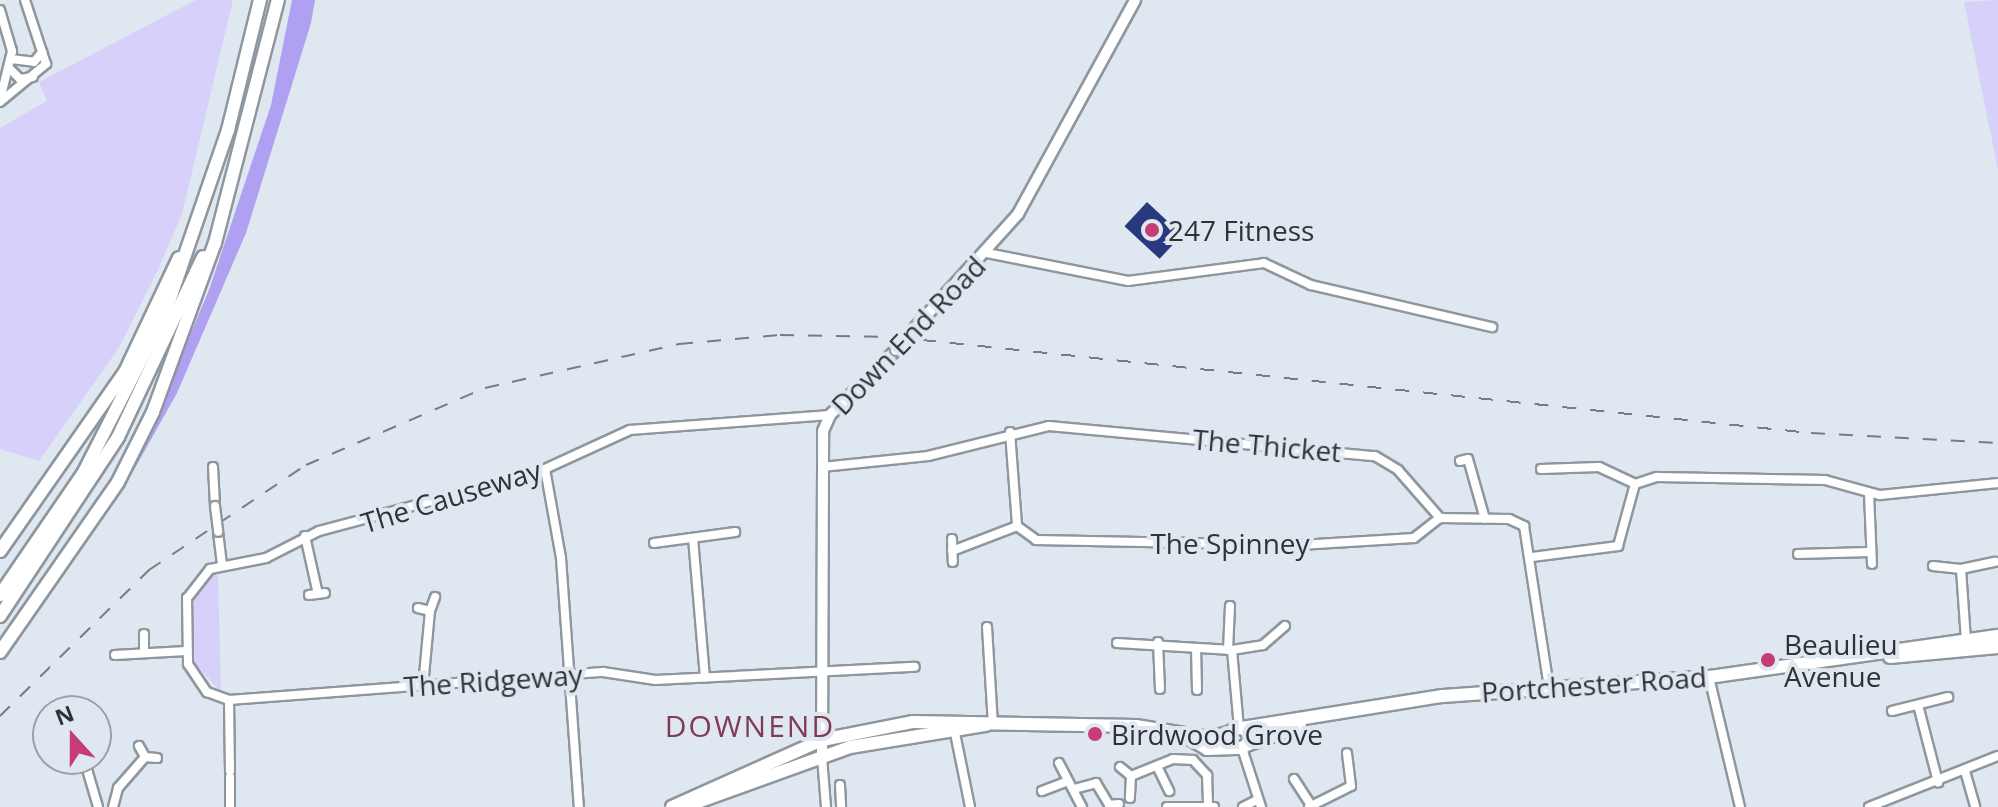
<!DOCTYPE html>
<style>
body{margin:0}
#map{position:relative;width:1998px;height:807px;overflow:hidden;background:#dfe8f0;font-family:"Open Sans",sans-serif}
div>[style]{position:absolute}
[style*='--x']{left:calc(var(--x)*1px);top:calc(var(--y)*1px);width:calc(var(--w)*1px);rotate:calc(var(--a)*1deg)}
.green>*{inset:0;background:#d6d0fb}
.forest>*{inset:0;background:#b0a0f2}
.building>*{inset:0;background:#29397d;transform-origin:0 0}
.roads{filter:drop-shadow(2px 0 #8f979e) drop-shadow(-2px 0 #8f979e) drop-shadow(0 2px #8f979e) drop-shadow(0 -2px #8f979e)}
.minor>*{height:8px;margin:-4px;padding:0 4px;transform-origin:4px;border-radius:4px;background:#fff}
.tertiary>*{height:10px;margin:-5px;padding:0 5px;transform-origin:5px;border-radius:5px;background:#fff}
.primary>*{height:12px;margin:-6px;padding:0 6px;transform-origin:6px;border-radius:6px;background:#fff}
.primary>.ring{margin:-6px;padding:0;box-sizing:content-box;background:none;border:12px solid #fff;border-radius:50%}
.rail>*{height:2px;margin-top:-1px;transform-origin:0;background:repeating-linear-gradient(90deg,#777c81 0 14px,transparent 0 28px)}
.bridges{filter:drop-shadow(2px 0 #8f979e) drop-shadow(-2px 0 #8f979e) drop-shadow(0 2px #8f979e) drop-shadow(0 -2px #8f979e)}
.minor-bridge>*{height:8px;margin:-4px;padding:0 4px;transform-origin:4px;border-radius:4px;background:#fff}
.tertiary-bridge>*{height:10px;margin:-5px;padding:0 5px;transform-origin:5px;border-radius:5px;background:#fff}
.dots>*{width:22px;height:22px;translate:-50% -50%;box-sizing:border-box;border:4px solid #dfe8f0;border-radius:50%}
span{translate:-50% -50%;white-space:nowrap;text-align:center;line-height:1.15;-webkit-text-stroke:8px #dfe8f0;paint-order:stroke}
.poi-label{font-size:28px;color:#303336}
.left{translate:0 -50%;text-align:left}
.street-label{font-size:28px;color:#303336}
.neighbourhood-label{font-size:30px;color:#803b55;letter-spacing:2px}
.north{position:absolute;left:32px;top:695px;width:80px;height:80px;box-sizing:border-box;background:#dfe8f0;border:2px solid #99a0a6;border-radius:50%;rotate:339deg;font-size:22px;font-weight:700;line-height:32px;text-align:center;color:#303336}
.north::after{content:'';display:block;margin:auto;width:28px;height:36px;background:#c53c77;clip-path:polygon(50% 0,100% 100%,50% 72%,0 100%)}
</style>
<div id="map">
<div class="green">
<div style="clip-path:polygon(196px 0,233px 0,182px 214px,157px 272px,118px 349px,39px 461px,0 449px,0 128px,47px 101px,39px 82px)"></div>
<div style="clip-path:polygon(1998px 0,1998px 170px,1964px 2px)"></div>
<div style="clip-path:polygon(215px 573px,218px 577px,221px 692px,192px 660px,189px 599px)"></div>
</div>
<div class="forest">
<div style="clip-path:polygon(292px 0,315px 0,311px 23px,246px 233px,177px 393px,130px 477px,209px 290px,271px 105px)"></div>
</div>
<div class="building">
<div style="left:1147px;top:202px;width:48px;height:33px;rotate:43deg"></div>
</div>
<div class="roads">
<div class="minor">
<div style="--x:0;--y:10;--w:43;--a:73.7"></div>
<div style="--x:12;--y:51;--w:50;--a:103.8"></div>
<div style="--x:11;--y:59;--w:23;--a:7"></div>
<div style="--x:34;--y:62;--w:13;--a:-51"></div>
<div style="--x:11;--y:70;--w:13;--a:45"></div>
<div style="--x:20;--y:79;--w:13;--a:-9"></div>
<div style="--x:0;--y:102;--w:60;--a:-39.6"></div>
<div style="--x:46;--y:64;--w:67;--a:-108.2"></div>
<div style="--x:987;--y:253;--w:144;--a:11.2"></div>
<div style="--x:1128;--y:281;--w:137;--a:-7.5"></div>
<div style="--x:1264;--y:263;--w:52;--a:25.1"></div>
<div style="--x:1311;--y:285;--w:186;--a:13.1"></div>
<div style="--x:830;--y:415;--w:201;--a:175.7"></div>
<div style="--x:630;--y:430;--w:103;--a:155.4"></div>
<div style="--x:536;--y:473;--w:225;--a:165"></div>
<div style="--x:319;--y:531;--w:59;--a:153"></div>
<div style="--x:266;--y:558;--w:57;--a:168.9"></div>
<div style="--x:210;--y:569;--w:37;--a:128"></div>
<div style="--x:187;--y:598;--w:66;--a:89.1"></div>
<div style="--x:188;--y:664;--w:34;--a:56"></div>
<div style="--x:207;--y:692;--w:23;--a:20"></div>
<div style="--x:229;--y:700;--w:375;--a:-4.3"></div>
<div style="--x:603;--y:672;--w:53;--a:8.7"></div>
<div style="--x:655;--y:680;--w:260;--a:-2.9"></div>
<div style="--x:1010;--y:432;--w:94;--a:85.7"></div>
<div style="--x:1460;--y:461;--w:8;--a:-14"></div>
<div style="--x:1468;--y:459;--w:62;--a:74.2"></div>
<div style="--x:213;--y:467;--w:39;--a:87"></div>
<div style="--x:822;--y:467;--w:107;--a:-5.9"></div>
<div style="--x:928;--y:456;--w:125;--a:-13.9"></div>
<div style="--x:1049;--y:426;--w:327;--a:5.3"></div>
<div style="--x:1375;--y:456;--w:27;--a:31"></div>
<div style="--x:1398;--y:470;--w:64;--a:48.8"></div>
<div style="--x:1440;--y:518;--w:69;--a:0.8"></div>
<div style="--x:1509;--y:519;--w:17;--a:25"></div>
<div style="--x:1524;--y:526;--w:163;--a:81.2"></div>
<div style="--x:545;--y:469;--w:90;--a:79.8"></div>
<div style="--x:561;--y:558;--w:250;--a:85.9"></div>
<div style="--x:1541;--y:469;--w:58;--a:-2"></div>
<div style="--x:1599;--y:467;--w:40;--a:25"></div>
<div style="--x:1869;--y:493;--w:71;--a:87.6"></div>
<div style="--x:218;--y:532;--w:32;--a:83"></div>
<div style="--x:305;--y:536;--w:59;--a:77.4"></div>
<div style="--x:693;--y:538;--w:140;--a:85.1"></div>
<div style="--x:952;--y:539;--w:23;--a:88"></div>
<div style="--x:654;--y:543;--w:82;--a:-7.7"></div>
<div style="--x:952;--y:551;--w:70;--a:-21"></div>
<div style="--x:1017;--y:526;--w:24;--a:36"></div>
<div style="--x:1036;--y:540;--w:264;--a:1.1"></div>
<div style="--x:1300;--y:545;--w:114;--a:-3.5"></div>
<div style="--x:1414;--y:538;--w:33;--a:-38"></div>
<div style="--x:1798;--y:554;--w:72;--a:-1.6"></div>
<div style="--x:1532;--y:557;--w:87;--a:-7.3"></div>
<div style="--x:1618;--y:546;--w:64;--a:-74.7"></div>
<div style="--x:1635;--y:484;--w:23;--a:-18"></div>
<div style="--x:1657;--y:477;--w:168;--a:1"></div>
<div style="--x:1825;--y:480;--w:57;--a:15.3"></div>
<div style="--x:1880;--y:495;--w:119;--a:-5.8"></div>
<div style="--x:1933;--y:566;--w:28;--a:6"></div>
<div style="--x:1961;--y:569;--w:71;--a:86"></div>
<div style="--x:1961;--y:569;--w:35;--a:-12"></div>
<div style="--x:309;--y:595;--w:16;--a:-7"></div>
<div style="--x:418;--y:608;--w:12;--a:14"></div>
<div style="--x:430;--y:611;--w:75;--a:95.3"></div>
<div style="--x:430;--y:611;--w:15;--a:-70"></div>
<div style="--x:987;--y:627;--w:97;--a:86.5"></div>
<div style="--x:144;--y:634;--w:17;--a:90"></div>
<div style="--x:1158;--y:642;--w:47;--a:87.6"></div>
<div style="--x:1117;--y:643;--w:115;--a:3.5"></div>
<div style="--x:1232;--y:650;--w:78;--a:84.9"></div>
<div style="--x:1196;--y:648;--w:42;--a:88.6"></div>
<div style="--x:1228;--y:650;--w:44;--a:-87.4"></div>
<div style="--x:1232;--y:650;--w:31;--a:-9"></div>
<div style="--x:1263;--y:645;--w:29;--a:-41"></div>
<div style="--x:115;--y:655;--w:71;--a:-3.2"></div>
<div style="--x:1709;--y:677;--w:134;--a:76.6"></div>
<div style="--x:229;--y:700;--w:71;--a:89.2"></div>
<div style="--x:1918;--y:705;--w:80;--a:75.4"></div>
<div style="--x:1892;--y:711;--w:58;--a:-14"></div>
<div style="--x:955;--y:733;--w:76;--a:78.5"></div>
<div style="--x:139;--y:746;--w:13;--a:61"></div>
<div style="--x:1242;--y:748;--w:62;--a:72.1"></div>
<div style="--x:822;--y:757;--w:50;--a:85.4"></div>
<div style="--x:84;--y:759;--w:50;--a:73.7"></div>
<div style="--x:1059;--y:763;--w:50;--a:62.4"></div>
<div style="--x:1157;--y:766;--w:28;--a:64"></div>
<div style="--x:1120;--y:767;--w:14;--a:39"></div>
<div style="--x:1131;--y:776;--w:22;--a:93"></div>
<div style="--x:1965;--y:771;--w:37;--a:74"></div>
<div style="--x:1131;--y:776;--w:45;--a:-22"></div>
<div style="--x:1173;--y:759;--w:20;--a:3"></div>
<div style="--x:1193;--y:760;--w:21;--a:47"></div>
<div style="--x:1207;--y:775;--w:30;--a:88"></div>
<div style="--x:230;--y:777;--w:30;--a:90"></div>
<div style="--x:1294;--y:779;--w:31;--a:57"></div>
<div style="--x:840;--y:785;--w:22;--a:87"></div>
<div style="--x:1074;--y:789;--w:23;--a:-15"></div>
<div style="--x:1096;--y:783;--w:26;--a:59"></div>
<div style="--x:1109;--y:805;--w:10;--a:-6"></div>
<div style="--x:1042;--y:791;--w:26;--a:-21"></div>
<div style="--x:113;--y:807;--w:20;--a:-75"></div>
<div style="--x:118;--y:788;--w:41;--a:-48.9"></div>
<div style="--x:145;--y:757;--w:12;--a:5"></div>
<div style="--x:1167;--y:807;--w:47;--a:0"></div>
<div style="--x:1243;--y:807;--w:16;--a:-27"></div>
<div style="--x:1309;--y:807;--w:47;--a:-26.6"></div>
<div style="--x:1351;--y:786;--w:33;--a:-97"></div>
<div style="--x:1869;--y:807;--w:139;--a:-21.6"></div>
</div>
<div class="tertiary">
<div style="--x:916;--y:327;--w:152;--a:-47.9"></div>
<div style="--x:1018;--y:214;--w:244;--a:-61.3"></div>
<div style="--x:822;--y:757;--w:326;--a:-89.8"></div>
<div style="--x:823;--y:431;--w:17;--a:-66"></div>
<div style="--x:830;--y:415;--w:93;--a:-44.6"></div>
</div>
<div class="primary">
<div style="--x:0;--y:551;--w:218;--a:-55.1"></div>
<div style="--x:125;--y:372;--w:126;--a:-64.7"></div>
<div style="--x:0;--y:595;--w:147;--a:-55.6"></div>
<div style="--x:83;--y:474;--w:181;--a:-63"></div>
<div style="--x:165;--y:313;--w:194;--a:-71"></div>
<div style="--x:228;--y:130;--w:134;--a:-76.2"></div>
<div style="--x:0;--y:616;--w:214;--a:-56.6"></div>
<div style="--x:118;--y:437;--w:199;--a:-64.7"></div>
<div style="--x:0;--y:652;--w:207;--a:-55.2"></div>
<div style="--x:118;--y:482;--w:78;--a:-63.4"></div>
<div style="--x:153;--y:412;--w:180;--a:-69.9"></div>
<div style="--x:215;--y:243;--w:251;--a:-75.5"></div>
<div style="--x:1890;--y:657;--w:108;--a:-5.3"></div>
<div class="ring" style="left:1229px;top:728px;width:8px;height:8px"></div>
<div style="--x:1242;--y:728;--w:203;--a:-9.1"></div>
<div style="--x:1442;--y:696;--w:268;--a:-4.1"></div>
<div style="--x:1709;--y:677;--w:292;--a:-8.1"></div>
<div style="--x:1184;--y:735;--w:27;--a:31"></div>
<div style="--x:1207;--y:749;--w:29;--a:-2"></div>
<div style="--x:1246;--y:745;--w:57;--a:-19.4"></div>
<div style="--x:689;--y:805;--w:171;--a:-19.8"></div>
<div style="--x:850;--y:747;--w:138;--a:-9.2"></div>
<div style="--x:672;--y:807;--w:164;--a:-24.1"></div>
<div style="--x:822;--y:740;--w:93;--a:-11.2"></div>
<div style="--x:913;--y:722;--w:223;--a:1"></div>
<div style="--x:1136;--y:726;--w:74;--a:9.3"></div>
<div style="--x:1209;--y:738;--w:23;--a:-15"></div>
</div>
</div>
<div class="rail">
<div style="--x:0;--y:716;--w:209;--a:-44.4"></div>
<div style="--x:149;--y:570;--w:189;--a:-33.8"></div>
<div style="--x:306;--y:465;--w:195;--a:-23.3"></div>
<div style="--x:485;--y:388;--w:199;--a:-12.8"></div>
<div style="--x:679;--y:344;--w:101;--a:-5.1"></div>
<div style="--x:780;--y:335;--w:114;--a:1"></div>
<div style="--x:894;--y:337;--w:922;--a:5.98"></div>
<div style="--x:1811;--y:433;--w:187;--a:3.1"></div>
</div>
<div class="bridges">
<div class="minor-bridge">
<div style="--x:215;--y:506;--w:26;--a:83"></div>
</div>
<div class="tertiary-bridge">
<div style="--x:896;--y:350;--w:30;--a:-49"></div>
</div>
</div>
<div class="dots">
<div style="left:1152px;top:230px;background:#c53c77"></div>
<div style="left:1768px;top:660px;background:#c53c77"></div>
<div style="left:1095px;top:734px;background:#c53c77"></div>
</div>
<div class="poi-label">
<span class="left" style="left:1168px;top:230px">247 Fitness</span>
<span class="left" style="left:1784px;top:660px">Beaulieu<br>Avenue</span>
<span class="left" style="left:1111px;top:734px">Birdwood Grove</span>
</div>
<div class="street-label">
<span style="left:908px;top:335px;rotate:-46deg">Down End Road</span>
<span style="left:1267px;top:445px;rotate:5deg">The Thicket</span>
<span style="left:451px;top:496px;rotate:-17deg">The Causeway</span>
<span style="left:1230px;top:543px">The Spinney</span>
<span style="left:493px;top:680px;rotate:-4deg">The Ridgeway</span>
<span style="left:1594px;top:684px;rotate:-4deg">Portchester Road</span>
</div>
<div class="neighbourhood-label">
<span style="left:750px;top:726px">DOWNEND</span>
</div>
<div class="north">N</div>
</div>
